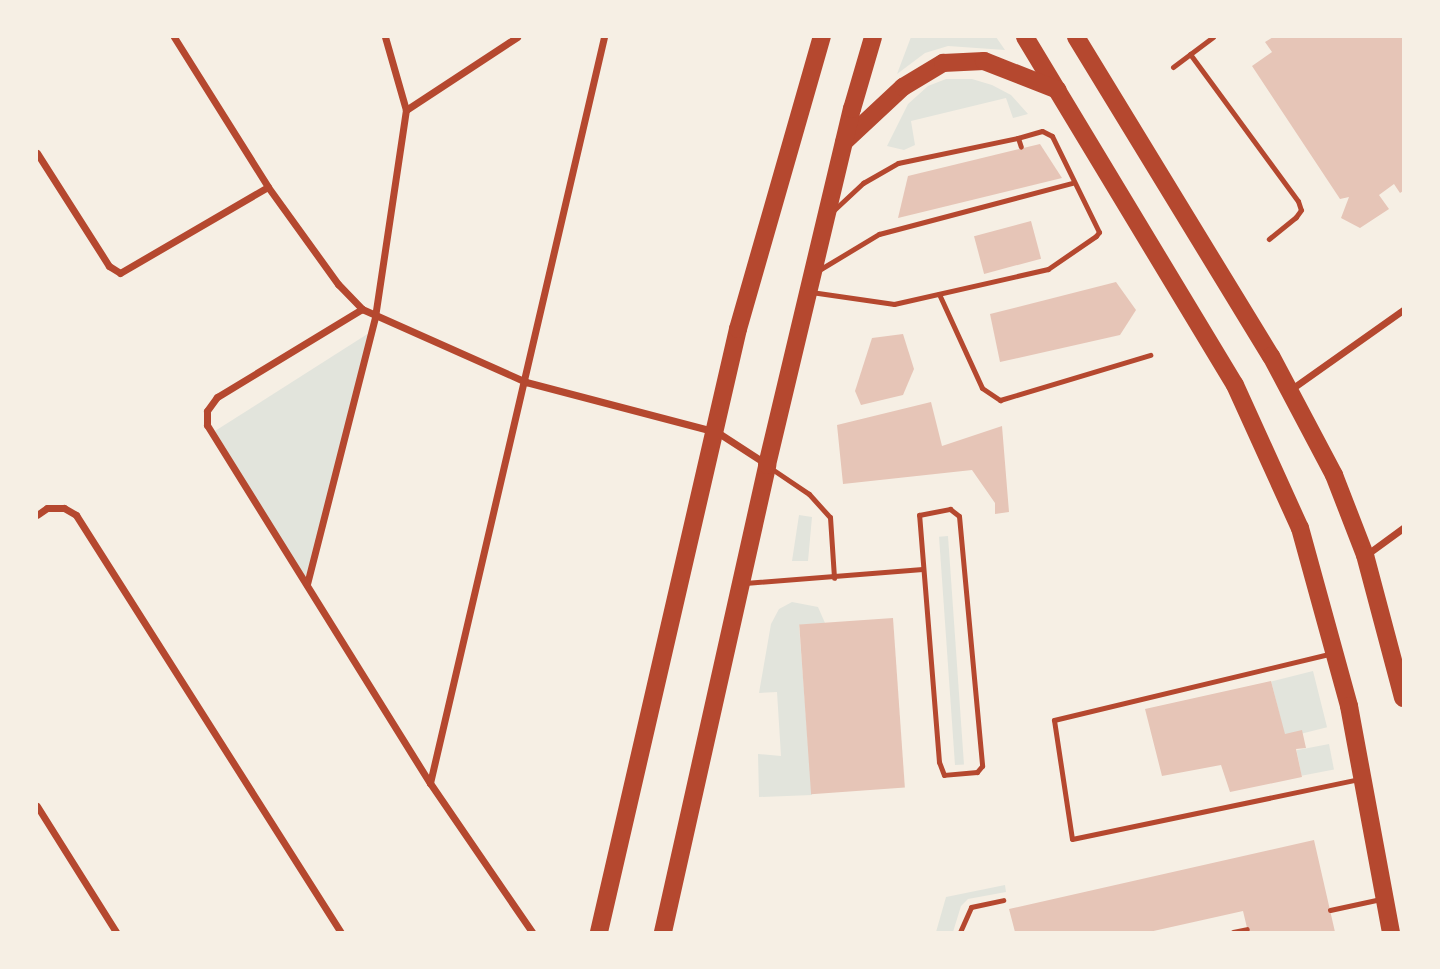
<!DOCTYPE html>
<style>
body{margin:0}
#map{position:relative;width:1440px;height:969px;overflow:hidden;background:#f6efe4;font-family:Mulish,sans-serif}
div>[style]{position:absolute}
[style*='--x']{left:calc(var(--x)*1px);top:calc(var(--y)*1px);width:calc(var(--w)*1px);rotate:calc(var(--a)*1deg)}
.green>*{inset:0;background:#e2e4dc;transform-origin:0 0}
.building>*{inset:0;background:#e6c5b7;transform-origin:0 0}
.service>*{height:5px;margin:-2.5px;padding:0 2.5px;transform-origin:2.5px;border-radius:2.5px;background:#b5482f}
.minor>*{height:7px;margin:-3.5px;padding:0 3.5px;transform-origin:3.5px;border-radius:3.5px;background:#b5482f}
.primary>*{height:18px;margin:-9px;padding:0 9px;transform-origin:9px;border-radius:9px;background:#b5482f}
span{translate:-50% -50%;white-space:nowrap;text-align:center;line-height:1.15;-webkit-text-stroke:5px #f6efe4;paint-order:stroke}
.frame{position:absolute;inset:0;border:38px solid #f6efe4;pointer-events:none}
</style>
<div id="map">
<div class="green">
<div style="clip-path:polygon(911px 37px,996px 37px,1005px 50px,948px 46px,925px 53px,897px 74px)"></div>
<div style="clip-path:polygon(946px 79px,972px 79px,992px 85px,1011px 95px,1028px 114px,1013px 118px,1006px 98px,911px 121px,915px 145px,904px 150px,887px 146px,908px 104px,928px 86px)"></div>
<div style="clip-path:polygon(369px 333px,306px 580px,215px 431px)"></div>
<div style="clip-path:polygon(799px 515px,812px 517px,808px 561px,792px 561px)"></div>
<div style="left:948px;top:536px;width:229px;height:9px;rotate:86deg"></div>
<div style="clip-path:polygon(792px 602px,818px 607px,825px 623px,799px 625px,812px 795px,759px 797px,758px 754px,781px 756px,777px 692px,759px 693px,771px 624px,779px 609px)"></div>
<div style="left:1313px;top:671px;width:58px;height:43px;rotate:76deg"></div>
<div style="left:1329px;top:744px;width:26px;height:33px;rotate:79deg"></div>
<div style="clip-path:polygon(1005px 885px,1006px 892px,968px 899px,961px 906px,953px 932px,936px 932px,946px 897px)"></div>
</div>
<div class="building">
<div style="clip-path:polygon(1273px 37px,1403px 37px,1403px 191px,1400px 193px,1394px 184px,1379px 195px,1389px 209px,1360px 228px,1341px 218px,1349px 197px,1340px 199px,1252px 66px,1272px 52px,1265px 42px)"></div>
<div style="clip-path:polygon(1040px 144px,1062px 178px,898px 218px,908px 176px)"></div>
<div style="left:1031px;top:221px;width:39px;height:59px;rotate:75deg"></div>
<div style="clip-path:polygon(1116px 282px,1136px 310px,1120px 335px,1000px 362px,990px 314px)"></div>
<div style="clip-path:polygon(903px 334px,914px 369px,903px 395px,861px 405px,855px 391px,872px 338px)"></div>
<div style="clip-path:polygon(931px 402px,942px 446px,1002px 426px,1009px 512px,995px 514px,995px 503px,972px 470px,843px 484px,837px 425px)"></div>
<div style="left:893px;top:618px;width:170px;height:94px;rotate:86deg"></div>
<div style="clip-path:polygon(1271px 681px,1285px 734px,1302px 730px,1306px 748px,1296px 749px,1302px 777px,1230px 792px,1221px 765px,1162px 776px,1145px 709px)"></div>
<div style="clip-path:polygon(1314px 840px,1335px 932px,1248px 932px,1243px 911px,1149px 932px,1015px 932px,1009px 909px)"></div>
</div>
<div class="service">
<div style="--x:1190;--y:54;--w:182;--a:53.7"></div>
<div style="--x:1298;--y:201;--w:9;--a:72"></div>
<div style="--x:1301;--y:210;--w:9;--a:126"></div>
<div style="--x:1296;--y:217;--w:35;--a:141"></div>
<div style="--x:1173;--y:67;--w:50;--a:-36.9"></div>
<div style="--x:834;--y:210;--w:40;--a:-43"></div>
<div style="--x:863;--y:183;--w:40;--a:-29.7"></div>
<div style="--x:898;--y:163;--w:123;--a:-11.8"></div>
<div style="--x:819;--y:270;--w:70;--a:-31"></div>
<div style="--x:879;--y:234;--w:200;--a:-14.8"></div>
<div style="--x:811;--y:292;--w:84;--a:8.2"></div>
<div style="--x:894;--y:304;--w:158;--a:-12.8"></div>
<div style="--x:1048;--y:269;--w:58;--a:-34.5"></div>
<div style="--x:1096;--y:236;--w:5;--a:-53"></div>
<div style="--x:1099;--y:232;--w:107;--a:-116.1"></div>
<div style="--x:1052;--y:136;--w:11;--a:-153"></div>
<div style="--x:1042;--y:131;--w:25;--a:164"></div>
<div style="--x:1018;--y:138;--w:9;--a:72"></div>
<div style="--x:939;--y:294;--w:103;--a:65.4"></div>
<div style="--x:982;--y:388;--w:22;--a:34"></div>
<div style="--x:1000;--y:400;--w:157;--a:-16.7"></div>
<div style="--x:769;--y:467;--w:48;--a:34"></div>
<div style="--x:809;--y:494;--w:31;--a:48"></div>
<div style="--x:830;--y:517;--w:61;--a:86.2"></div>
<div style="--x:950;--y:509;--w:11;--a:38"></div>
<div style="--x:959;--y:516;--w:251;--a:84.7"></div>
<div style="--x:982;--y:766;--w:8;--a:130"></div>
<div style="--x:977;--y:772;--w:33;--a:175"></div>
<div style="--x:944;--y:775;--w:14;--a:-111"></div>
<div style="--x:939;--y:762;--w:248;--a:-94.6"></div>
<div style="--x:919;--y:515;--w:32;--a:-11"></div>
<div style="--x:745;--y:583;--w:178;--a:-4.5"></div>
<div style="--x:1333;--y:653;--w:287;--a:166.5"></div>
<div style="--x:1054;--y:720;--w:120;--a:81.4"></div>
<div style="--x:1072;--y:839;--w:294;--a:-11.8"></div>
<div style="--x:1330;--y:910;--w:52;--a:-12.2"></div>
<div style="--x:960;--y:932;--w:27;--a:-66"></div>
<div style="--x:971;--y:907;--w:33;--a:-12"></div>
<div style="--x:1233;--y:932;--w:14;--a:-12"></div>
</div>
<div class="minor">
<div style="--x:174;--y:37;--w:177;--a:57.9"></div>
<div style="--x:268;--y:187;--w:120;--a:54.2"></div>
<div style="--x:338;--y:284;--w:35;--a:46"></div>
<div style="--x:362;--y:309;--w:180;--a:24"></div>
<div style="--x:526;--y:382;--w:197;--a:14.7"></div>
<div style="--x:717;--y:432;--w:57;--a:32.9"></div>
<div style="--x:406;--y:110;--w:133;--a:-33.3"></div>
<div style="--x:37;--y:153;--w:134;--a:57.5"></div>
<div style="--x:109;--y:266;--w:13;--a:32"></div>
<div style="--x:120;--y:273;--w:171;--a:-30.2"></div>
<div style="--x:362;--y:309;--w:170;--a:148.7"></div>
<div style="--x:217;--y:397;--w:17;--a:126"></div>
<div style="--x:207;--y:411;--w:14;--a:90"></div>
<div style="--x:207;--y:425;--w:422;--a:58.1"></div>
<div style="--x:430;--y:783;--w:181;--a:55.6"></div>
<div style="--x:1290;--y:390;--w:138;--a:-35.3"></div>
<div style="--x:37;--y:515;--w:12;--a:-35"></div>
<div style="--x:47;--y:508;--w:17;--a:0"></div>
<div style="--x:64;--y:508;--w:14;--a:30"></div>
<div style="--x:76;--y:515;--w:494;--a:57.6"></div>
<div style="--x:1366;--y:555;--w:46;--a:-36.1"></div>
<div style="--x:307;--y:584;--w:276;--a:-75.7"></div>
<div style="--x:375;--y:317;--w:209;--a:-81.5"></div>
<div style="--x:406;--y:110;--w:76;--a:-106"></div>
<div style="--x:430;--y:783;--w:766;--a:-76.87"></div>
<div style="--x:37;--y:806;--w:149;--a:57.9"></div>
</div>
<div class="primary">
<div style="--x:1025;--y:37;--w:406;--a:58.9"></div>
<div style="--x:1235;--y:385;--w:157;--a:65.6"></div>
<div style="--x:1300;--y:528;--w:185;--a:74.6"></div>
<div style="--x:1349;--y:706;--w:230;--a:79.5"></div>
<div style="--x:1076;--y:37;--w:374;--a:58.6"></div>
<div style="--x:1271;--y:356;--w:135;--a:62.1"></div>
<div style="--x:1334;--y:475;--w:86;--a:68.8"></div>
<div style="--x:1365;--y:555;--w:148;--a:75.1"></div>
<div style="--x:844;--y:142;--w:81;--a:-43"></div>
<div style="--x:903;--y:87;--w:47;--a:-31"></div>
<div style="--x:943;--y:63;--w:41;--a:-2.8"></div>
<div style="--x:984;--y:61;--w:79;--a:21.4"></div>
<div style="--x:599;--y:932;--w:619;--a:-77.02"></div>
<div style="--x:738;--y:329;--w:304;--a:-74"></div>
<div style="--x:663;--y:932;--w:478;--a:-77.4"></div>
<div style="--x:767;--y:465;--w:366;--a:-76.6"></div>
<div style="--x:852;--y:109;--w:75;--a:-73.7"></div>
</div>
<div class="frame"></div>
</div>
